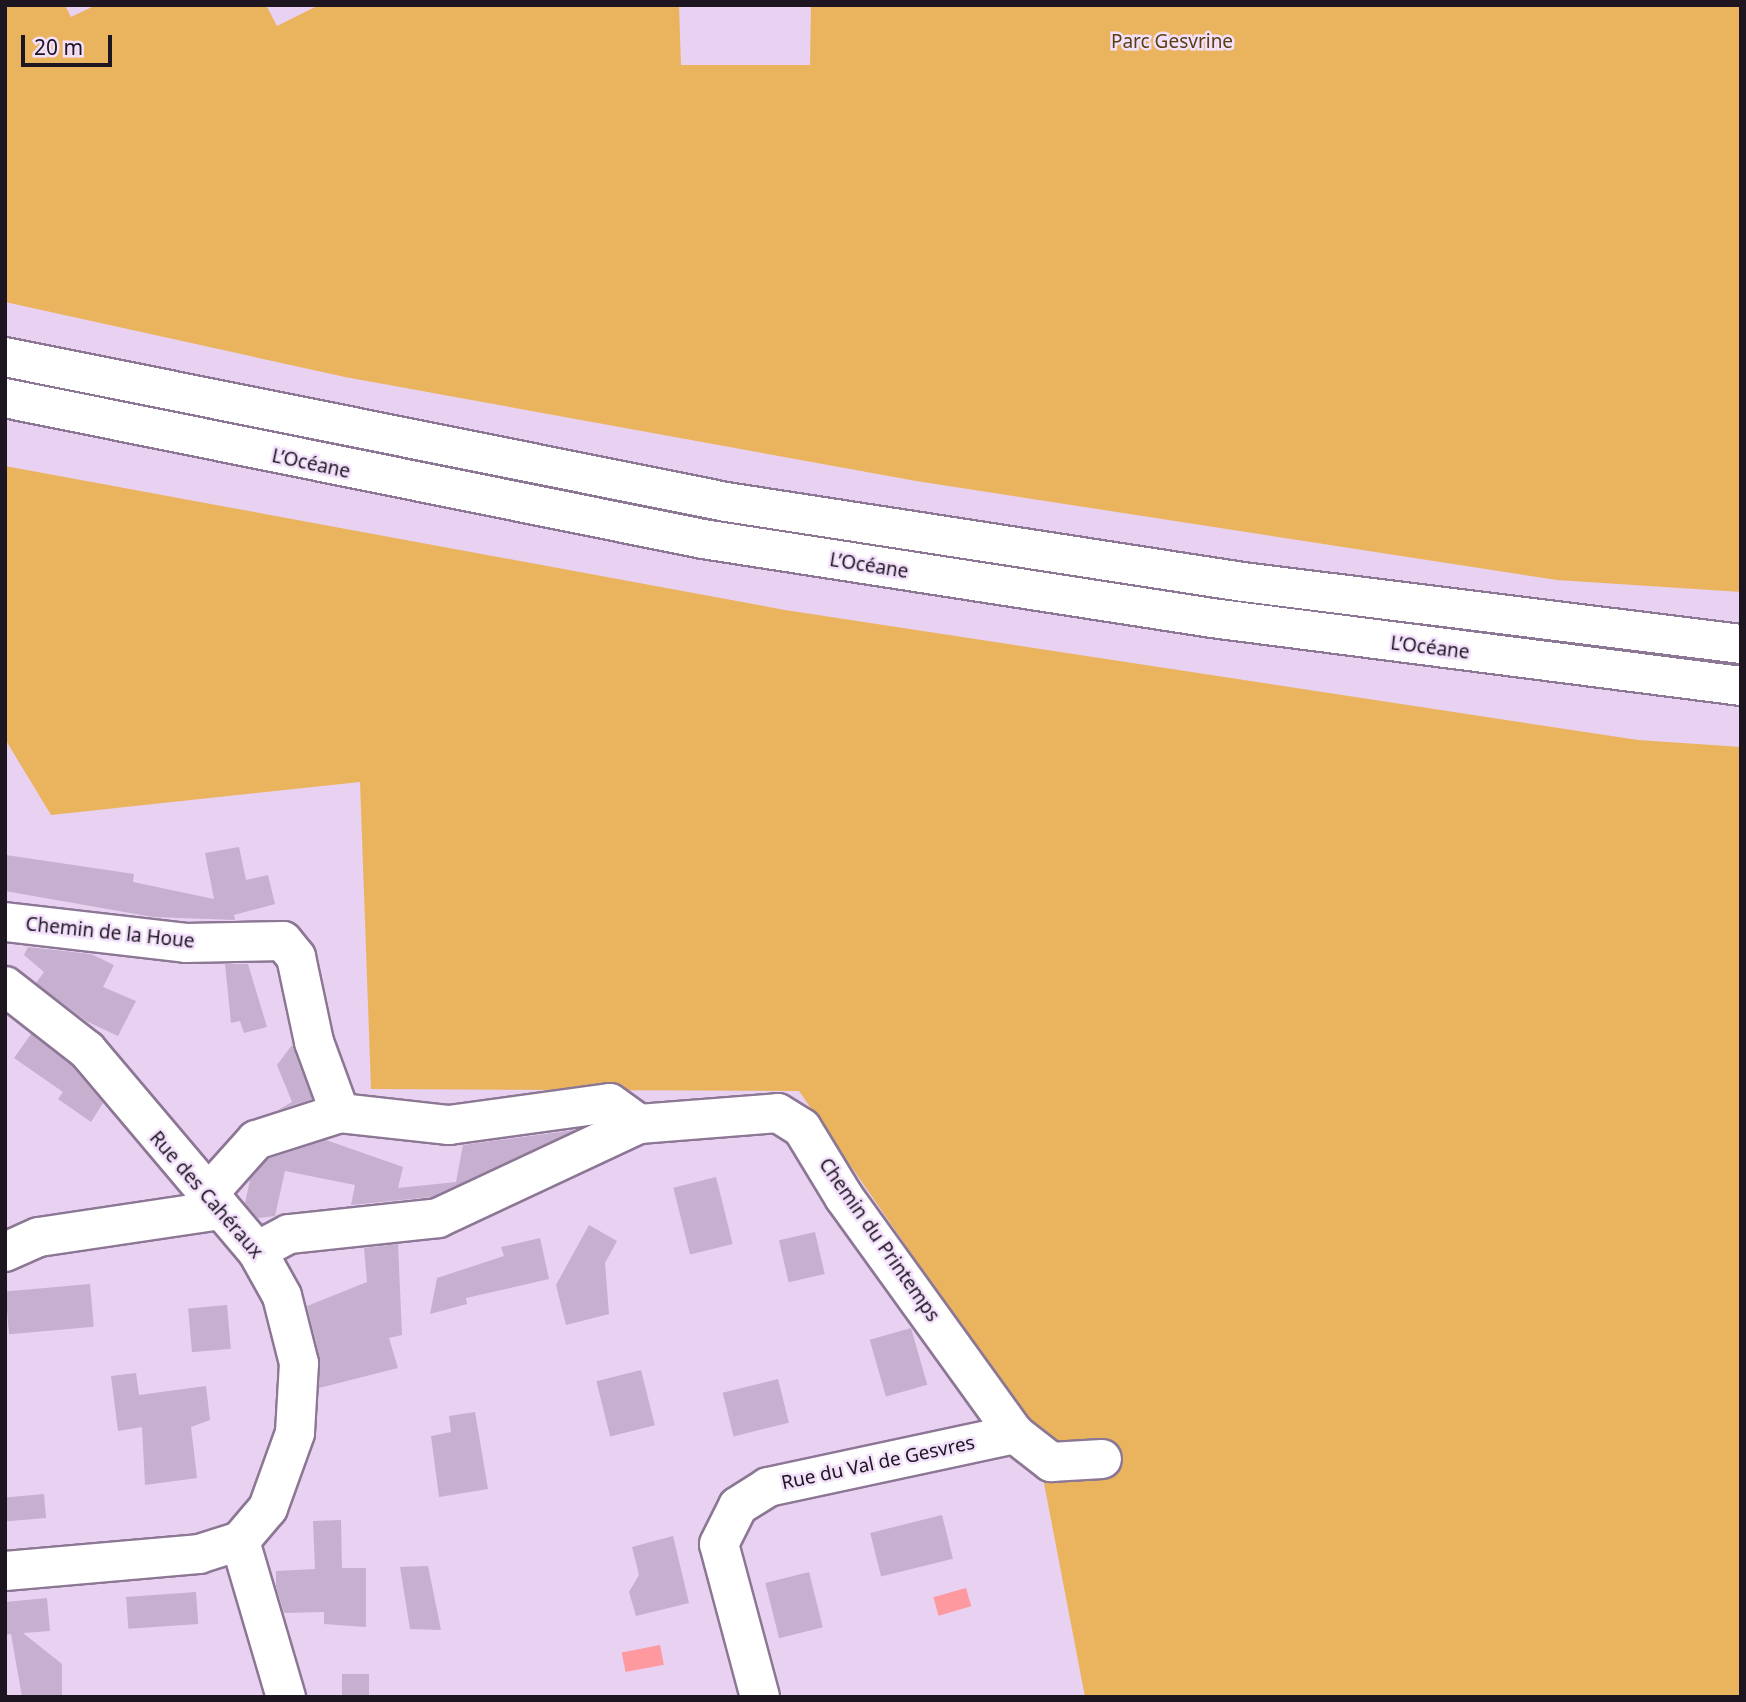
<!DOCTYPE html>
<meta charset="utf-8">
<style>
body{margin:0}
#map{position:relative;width:1746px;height:1702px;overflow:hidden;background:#e9d1f2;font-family:"Noto Sans",sans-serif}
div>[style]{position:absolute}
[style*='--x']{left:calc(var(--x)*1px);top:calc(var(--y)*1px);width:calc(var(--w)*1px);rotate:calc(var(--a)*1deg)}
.green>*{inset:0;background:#eab45f}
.water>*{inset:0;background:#fd999f;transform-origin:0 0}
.building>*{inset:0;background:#c6afcf;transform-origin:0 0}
.roads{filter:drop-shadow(2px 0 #8c7795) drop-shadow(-2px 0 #8c7795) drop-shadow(0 2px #8c7795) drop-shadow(0 -2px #8c7795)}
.minor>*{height:38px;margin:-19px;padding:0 19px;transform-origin:19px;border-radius:19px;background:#fff}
.highway>*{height:38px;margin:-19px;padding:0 19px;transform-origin:19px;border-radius:19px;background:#fff}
span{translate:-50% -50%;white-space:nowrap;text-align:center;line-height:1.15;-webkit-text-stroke:5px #f3e0fb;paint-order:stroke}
.park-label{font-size:19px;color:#5b3f10}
.street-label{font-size:19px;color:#1d1520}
.frame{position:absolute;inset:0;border:7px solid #1d1520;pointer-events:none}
.scale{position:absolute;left:21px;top:35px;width:91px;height:32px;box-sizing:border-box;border:4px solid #1d1520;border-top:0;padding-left:9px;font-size:21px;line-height:24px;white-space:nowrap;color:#1d1520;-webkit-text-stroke:5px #f3e0fb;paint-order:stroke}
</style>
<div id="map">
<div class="green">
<div style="clip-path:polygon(5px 5px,65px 5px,71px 17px,96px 5px,266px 5px,277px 26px,319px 5px,679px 5px,681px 65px,810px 65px,811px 5px,1741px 5px,1741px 592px,1557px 580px,916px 481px,345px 377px,5px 302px)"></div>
<div style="clip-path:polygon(5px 466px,785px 610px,1638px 740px,1741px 747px,1741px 1697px,1085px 1697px,1034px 1431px,799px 1091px,371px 1089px,360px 782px,51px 815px,5px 739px)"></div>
</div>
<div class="water">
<div style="left:966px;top:1588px;width:19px;height:34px;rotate:74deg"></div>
<div style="left:660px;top:1645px;width:20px;height:39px;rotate:79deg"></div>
</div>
<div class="building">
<div style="clip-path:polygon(239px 847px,246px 880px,268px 875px,275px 904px,234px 915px,235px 920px,153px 917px,5px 891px,6px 855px,134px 874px,133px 882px,214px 899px,205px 853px)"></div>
<div style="clip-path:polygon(28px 947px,91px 954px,114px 965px,103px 987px,136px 1001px,118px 1036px,86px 1021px,36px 983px,44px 972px,24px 955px)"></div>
<div style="clip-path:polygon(225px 964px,248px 964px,267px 1027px,244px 1033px,240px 1021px,231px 1023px)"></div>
<div style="clip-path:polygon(31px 1034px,72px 1066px,103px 1103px,91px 1122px,58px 1099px,63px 1092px,14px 1058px)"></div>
<div style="clip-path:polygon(292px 1045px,312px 1099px,278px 1110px,292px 1102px,277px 1065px)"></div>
<div style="clip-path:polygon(575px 1130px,432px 1197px,351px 1205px,355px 1185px,285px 1171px,275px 1216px,258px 1218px,245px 1203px,250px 1180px,268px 1159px,326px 1140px,403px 1167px,398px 1188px,456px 1182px,463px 1145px)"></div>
<div style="left:716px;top:1177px;width:69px;height:44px;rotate:76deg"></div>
<div style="clip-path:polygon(589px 1225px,617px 1241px,605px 1263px,609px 1314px,566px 1325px,556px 1285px)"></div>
<div style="left:815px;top:1232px;width:43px;height:37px;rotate:77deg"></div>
<div style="clip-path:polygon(540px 1238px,549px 1279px,466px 1298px,467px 1304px,430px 1314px,437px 1278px,504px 1256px,501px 1247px)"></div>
<div style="clip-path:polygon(398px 1244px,402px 1335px,389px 1338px,398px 1368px,319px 1388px,320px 1358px,307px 1306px,367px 1282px,364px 1248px)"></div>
<div style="left:90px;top:1284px;width:43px;height:85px;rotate:85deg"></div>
<div style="left:227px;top:1305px;width:44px;height:39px;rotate:85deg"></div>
<div style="left:911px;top:1328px;width:59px;height:43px;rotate:74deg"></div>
<div style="left:641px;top:1370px;width:57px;height:46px;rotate:76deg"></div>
<div style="clip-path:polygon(136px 1373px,139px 1395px,206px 1386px,210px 1420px,191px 1427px,197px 1478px,145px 1485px,142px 1427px,118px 1431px,111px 1376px)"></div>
<div style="left:778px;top:1379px;width:45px;height:57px;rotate:76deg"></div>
<div style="clip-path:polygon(475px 1412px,488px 1489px,439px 1497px,431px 1436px,451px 1432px,449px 1416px)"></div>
<div style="left:44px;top:1494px;width:24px;height:39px;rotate:85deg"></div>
<div style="left:942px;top:1515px;width:45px;height:74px;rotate:76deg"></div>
<div style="clip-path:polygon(341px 1520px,342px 1568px,366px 1568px,366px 1627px,324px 1624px,324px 1612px,284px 1613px,276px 1586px,276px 1571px,315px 1569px,313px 1521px)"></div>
<div style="clip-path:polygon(673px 1536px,689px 1603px,636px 1616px,629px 1592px,639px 1575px,632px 1547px)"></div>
<div style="clip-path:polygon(428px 1566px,441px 1630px,410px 1629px,400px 1567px)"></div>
<div style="left:809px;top:1572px;width:57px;height:45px;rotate:76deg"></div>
<div style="left:196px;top:1592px;width:32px;height:70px;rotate:86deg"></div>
<div style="clip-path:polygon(47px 1598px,50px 1631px,23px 1633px,62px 1664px,62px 1697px,22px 1697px,11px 1634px,5px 1635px,5px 1602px)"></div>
<div style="left:342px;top:1674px;width:27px;height:23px"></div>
</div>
<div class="roads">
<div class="minor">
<div style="--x:5;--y:922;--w:182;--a:6.6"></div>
<div style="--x:186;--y:943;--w:97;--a:-1.2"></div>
<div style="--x:283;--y:941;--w:21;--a:51"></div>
<div style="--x:296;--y:957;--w:87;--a:78"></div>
<div style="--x:314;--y:1042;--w:76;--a:69.9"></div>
<div style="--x:340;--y:1113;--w:110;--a:6.3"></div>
<div style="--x:449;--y:1125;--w:162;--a:-7.8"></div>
<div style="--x:610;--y:1103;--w:36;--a:36"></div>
<div style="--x:5;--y:986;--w:104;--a:38"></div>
<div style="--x:87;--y:1050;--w:263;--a:49.8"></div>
<div style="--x:257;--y:1251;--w:51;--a:60.9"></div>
<div style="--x:282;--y:1296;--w:69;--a:75.8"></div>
<div style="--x:299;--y:1363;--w:70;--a:93.3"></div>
<div style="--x:295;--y:1433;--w:80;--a:109.8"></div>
<div style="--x:268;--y:1508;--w:43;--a:130.3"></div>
<div style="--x:240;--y:1541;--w:43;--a:162.4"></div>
<div style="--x:199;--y:1554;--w:195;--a:175"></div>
<div style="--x:206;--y:1196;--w:75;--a:-48.2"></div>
<div style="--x:256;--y:1140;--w:88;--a:-17.8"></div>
<div style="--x:257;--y:1251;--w:36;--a:-28"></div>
<div style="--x:289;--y:1234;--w:150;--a:-6.1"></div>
<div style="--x:438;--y:1218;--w:222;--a:-25.1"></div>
<div style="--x:639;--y:1124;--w:139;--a:-4.5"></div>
<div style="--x:778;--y:1113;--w:28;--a:32"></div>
<div style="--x:802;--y:1128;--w:81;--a:58.7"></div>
<div style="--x:844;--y:1197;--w:292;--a:54.2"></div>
<div style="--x:1015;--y:1434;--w:46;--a:37.9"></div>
<div style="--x:1051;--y:1462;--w:51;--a:-3.4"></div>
<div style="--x:5;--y:1252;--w:37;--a:-24"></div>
<div style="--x:39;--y:1237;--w:182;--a:-8.5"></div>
<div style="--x:240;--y:1541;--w:163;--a:73.6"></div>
<div style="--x:760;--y:1697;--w:158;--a:-105"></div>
<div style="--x:719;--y:1544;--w:42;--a:-63.4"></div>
<div style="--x:738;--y:1506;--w:36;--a:-32"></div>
<div style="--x:768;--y:1487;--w:253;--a:-12.1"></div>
</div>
<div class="highway">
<div style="--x:5;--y:357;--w:735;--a:11.37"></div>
<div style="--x:726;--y:502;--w:523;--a:8.8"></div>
<div style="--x:1243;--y:582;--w:502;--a:7.1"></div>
<div style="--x:5;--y:398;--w:712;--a:11.42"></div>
<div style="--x:703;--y:539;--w:515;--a:8.82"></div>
<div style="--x:1212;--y:618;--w:533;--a:7.32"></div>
</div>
</div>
<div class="park-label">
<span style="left:1172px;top:42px">Parc Gesvrine</span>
</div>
<div class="street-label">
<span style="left:311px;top:464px;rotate:12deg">L’Océane</span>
<span style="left:869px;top:566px;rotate:9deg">L’Océane</span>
<span style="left:1430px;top:648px;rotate:7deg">L’Océane</span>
<span style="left:110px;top:933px;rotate:6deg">Chemin de la Houe</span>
<span style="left:206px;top:1195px;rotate:49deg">Rue des Cahéraux</span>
<span style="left:879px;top:1240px;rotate:55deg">Chemin du Printemps</span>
<span style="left:878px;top:1463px;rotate:-12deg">Rue du Val de Gesvres</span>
</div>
<div class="frame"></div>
<div class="scale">20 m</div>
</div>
